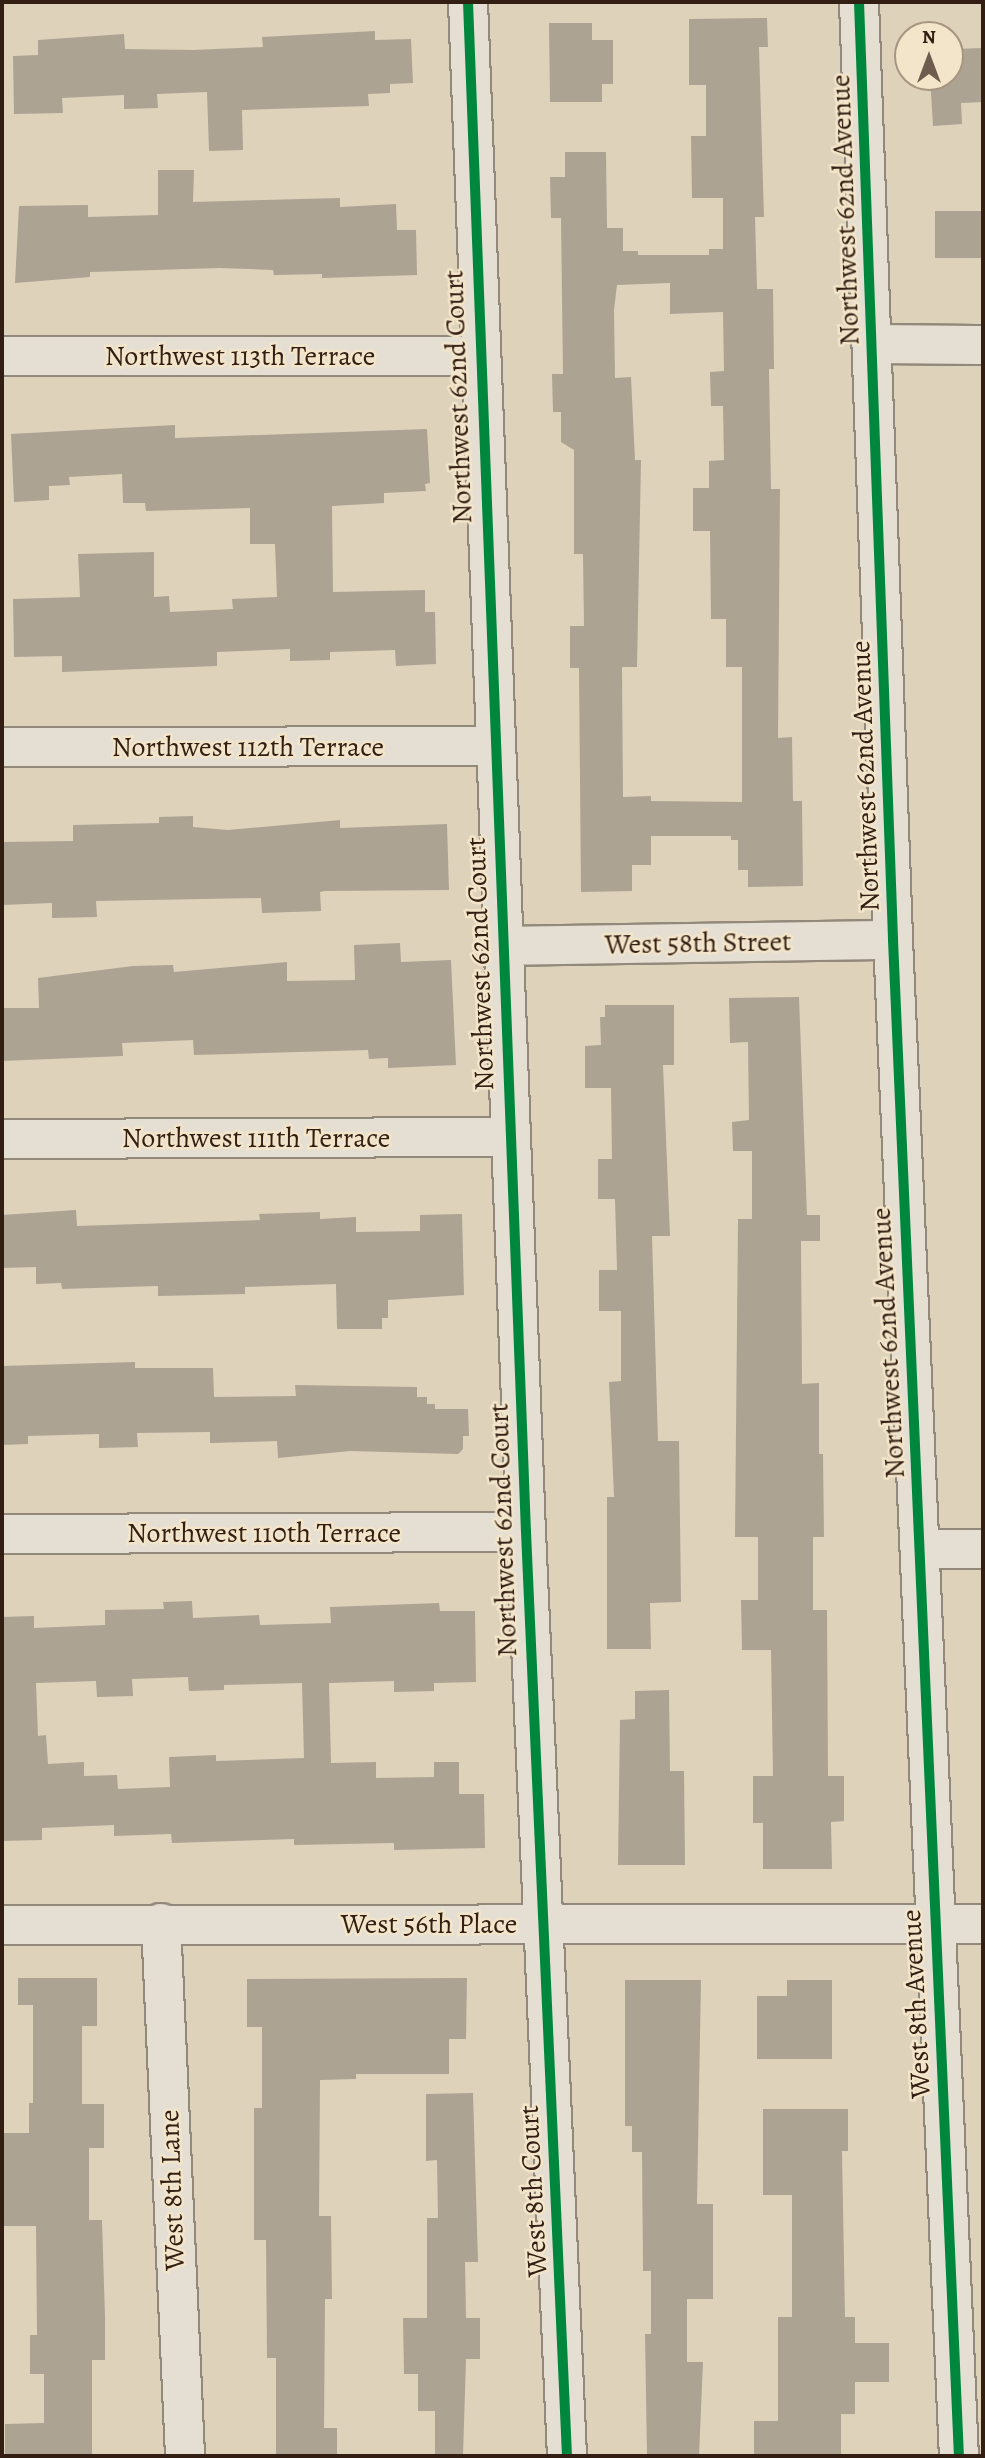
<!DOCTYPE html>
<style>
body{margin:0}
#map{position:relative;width:985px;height:2458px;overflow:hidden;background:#ded2bb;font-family:Alegreya,serif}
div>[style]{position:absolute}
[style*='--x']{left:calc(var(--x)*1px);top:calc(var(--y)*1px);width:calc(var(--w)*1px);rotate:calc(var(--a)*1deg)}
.building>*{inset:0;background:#aca393;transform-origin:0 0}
.roads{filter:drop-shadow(2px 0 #92897b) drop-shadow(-2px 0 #92897b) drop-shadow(0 2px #92897b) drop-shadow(0 -2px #92897b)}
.minor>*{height:38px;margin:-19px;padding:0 19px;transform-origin:19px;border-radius:19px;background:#e4ded3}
.cycleway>*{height:10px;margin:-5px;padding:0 5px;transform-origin:5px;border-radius:5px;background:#00873e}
span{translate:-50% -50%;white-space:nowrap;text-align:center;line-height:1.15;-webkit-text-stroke:5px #f3e5c9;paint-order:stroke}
.street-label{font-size:28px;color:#321e13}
.frame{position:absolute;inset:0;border:4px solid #321e13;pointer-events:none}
.north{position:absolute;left:894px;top:21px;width:70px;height:70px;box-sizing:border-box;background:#f3e5c9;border:2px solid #a69580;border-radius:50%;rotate:0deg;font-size:19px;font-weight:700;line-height:28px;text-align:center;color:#321e13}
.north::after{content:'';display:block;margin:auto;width:24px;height:32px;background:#6e5d4e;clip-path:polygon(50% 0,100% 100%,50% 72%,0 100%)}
</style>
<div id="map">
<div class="building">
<div style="clip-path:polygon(evenodd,767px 18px,768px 47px,759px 47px,764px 217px,755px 217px,757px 289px,773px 289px,774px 369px,769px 369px,771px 489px,780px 489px,778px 738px,792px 737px,793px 801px,802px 801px,803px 886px,748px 887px,748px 870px,738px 870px,738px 840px,731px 840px,731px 836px,651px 836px,651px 865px,632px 865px,632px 891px,581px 892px,579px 668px,570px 668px,570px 626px,584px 626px,583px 554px,574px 554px,574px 450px,561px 442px,561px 412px,553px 412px,552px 374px,563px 374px,561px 218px,551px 218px,550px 177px,565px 177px,565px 152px,606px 152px,607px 228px,623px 228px,623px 251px,638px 251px,638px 255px,709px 255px,709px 249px,723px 249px,723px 198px,692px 198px,691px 136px,706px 136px,706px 85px,689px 85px,689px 19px,767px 18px,670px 283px,670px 314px,723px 312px,724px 371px,710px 372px,711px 406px,723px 406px,724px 460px,709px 461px,709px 488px,693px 488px,693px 531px,710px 531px,711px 619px,726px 619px,726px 667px,742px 667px,742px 802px,651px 801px,651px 796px,623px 797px,622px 667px,637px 667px,641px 460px,635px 460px,631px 377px,615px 378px,614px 310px,617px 285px,670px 283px)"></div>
<div style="clip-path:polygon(549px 23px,592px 23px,592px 40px,613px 40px,613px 84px,602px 84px,602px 102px,550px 102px)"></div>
<div style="clip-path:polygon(375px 31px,375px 40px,411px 39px,413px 83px,390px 84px,390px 93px,368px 94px,369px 106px,242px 110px,243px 150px,209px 151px,207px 92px,157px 94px,158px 108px,124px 109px,124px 95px,62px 98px,63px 113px,14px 114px,13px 56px,38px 55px,38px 40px,124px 34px,125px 49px,193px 50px,263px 47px,262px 37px)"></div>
<div style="clip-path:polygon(983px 48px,983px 102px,961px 103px,962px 124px,933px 126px,930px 77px,950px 77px,950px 55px,955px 49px)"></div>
<div style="clip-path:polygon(158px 170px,194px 170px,193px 202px,340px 198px,340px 207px,396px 204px,397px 230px,416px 230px,417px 275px,322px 278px,322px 274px,274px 275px,273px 270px,219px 268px,90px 272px,90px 277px,15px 283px,19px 206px,88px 205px,88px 217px,158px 215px)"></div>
<div style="left:983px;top:211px;width:47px;height:48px;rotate:90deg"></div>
<div style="clip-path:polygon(175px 425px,175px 438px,427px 429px,430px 483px,425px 484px,426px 491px,384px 493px,384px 503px,332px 506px,333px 592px,425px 590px,425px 612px,435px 612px,436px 664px,396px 666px,395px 650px,330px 652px,330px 660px,290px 661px,290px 649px,217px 652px,217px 666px,62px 672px,62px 656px,14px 657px,13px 599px,80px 597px,78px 554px,154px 552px,154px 597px,169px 596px,170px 612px,233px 609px,232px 599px,277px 597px,275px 544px,250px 544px,250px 508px,146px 511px,145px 503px,123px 503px,122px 474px,69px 477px,70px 485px,49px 486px,49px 500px,14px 502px,11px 434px)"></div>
<div style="clip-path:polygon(193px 816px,193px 827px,228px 830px,340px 820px,340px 828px,447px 824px,449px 890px,325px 891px,320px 892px,321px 911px,262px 913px,261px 898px,96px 901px,97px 917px,52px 918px,52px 903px,2px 905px,2px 842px,73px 841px,73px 825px,159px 823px,159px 817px)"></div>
<div style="clip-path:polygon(400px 943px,401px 962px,451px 960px,456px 1065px,388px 1068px,388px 1058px,369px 1059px,368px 1050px,194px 1055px,193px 1040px,122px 1043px,123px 1056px,2px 1061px,2px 1008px,39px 1008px,38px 978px,133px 966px,173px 965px,174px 972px,287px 962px,287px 981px,355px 980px,354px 945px)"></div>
<div style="clip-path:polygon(799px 997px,807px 1215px,820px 1215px,820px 1241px,801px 1241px,802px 1384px,819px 1383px,819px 1454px,823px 1454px,824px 1537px,813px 1537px,813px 1610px,827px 1610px,828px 1776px,844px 1776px,844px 1821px,831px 1822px,832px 1869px,763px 1869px,763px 1823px,753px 1823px,753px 1776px,773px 1776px,771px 1650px,742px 1650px,741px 1600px,758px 1600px,758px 1537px,735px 1537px,738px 1219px,752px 1219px,752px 1151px,733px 1151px,732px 1122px,749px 1120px,748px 1042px,730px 1043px,729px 998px)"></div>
<div style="clip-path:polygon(605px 1005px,674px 1005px,674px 1065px,663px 1065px,670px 1236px,652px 1236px,658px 1441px,679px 1441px,681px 1602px,650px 1603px,651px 1649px,607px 1649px,607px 1497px,614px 1497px,609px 1382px,621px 1381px,621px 1311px,599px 1311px,599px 1270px,617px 1270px,615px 1199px,598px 1199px,598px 1159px,612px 1159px,611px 1088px,585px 1088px,585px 1046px,601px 1045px,600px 1017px,605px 1017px)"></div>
<div style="clip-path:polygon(76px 1210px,77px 1226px,260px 1220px,259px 1214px,320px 1212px,320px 1219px,356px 1217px,356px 1232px,420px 1231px,420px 1215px,462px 1214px,464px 1295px,388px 1300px,388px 1318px,382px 1318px,382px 1329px,337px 1329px,336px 1284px,245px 1287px,245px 1294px,158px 1296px,158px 1286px,62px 1289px,61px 1283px,36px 1284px,36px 1267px,2px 1268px,2px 1215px)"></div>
<div style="clip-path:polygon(135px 1362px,135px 1368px,213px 1368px,214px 1397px,296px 1396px,295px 1385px,417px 1387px,417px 1397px,427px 1397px,427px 1404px,435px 1404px,435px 1409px,468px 1409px,469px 1436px,463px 1436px,463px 1449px,458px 1454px,350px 1451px,278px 1458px,277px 1441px,210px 1443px,210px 1432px,137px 1433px,138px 1447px,99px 1448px,99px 1434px,28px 1436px,28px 1444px,2px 1445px,2px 1366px)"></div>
<div style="clip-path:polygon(evenodd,192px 1601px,193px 1618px,259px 1615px,260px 1625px,331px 1623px,330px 1607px,439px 1603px,440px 1611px,475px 1611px,476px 1682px,434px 1683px,434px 1691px,394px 1692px,394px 1681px,329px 1683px,331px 1763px,376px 1762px,376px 1778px,434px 1777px,434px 1762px,459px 1762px,459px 1794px,484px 1794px,485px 1848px,394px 1850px,394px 1843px,294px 1845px,294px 1839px,172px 1843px,171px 1834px,114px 1836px,114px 1825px,42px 1828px,42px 1840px,2px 1841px,2px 1617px,34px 1616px,34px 1628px,105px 1625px,105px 1610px,164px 1609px,163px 1602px,192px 1601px,188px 1677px,189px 1691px,224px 1690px,224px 1685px,302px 1683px,304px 1758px,216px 1761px,216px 1755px,169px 1757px,170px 1787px,118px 1789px,117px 1775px,84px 1776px,84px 1762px,48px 1764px,46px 1735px,38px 1736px,36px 1683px,96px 1681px,97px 1697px,133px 1696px,132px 1679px,188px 1677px)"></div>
<div style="clip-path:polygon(669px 1690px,670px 1771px,684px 1771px,685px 1865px,618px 1865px,620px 1720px,635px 1719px,635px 1691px)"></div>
<div style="clip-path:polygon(18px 1978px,97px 1978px,97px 2026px,82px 2026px,82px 2104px,104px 2104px,104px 2148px,89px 2148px,89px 2220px,102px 2220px,105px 2317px,105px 2360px,92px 2360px,92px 2456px,5px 2456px,5px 2424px,44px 2423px,44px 2374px,30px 2374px,30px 2335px,37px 2335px,36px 2226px,3px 2226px,2px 2133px,29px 2133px,29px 2103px,33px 2103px,33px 2005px,18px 2005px)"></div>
<div style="clip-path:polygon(467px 1978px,466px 2039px,449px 2039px,449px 2074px,356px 2074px,356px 2079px,320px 2080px,319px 2216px,331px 2216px,332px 2299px,325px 2299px,324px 2428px,337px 2428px,337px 2456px,276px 2456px,276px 2358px,267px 2358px,266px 2240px,254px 2240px,254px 2108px,262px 2108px,262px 2027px,247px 2027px,247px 1979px)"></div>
<div style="clip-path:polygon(625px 1980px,701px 1980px,697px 2204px,713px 2204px,713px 2299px,687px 2299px,687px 2362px,703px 2362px,699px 2456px,647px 2456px,645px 2334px,651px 2334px,651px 2271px,643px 2271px,642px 2152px,632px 2152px,632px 2126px,625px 2126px)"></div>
<div style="clip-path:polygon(787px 1980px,832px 1980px,832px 2059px,757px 2059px,757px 1996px,787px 1996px)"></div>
<div style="clip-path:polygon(473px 2093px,478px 2262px,465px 2262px,466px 2318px,480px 2318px,480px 2359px,466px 2359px,463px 2456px,435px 2456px,435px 2411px,418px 2411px,418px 2374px,404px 2374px,403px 2318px,427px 2318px,427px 2218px,438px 2218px,437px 2160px,426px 2161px,426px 2094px)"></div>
<div style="clip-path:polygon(763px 2109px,848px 2109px,848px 2151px,842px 2151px,845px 2317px,855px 2317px,855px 2343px,889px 2343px,889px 2382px,855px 2382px,855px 2414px,841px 2414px,841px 2456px,754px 2456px,754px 2421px,778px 2421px,778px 2317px,792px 2317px,792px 2195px,763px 2195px)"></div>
</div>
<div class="roads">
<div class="minor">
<div style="--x:468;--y:2;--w:1531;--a:87.83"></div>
<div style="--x:526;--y:1532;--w:925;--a:87.46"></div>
<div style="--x:859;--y:2;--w:939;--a:87.92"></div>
<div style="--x:893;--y:940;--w:1517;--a:87.51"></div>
<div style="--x:873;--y:344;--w:110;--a:0.5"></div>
<div style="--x:2;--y:356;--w:477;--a:0"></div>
<div style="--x:2;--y:747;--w:492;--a:-0.1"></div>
<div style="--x:502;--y:946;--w:391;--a:-0.9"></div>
<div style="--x:2;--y:1139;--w:508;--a:-0.23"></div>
<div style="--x:2;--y:1534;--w:524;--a:-0.22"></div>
<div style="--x:921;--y:1549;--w:62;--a:0"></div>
<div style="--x:161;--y:1923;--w:534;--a:87.42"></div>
<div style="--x:2;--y:1925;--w:981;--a:-0.06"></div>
</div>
</div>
<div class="cycleway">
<div style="--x:468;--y:2;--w:1531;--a:87.83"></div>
<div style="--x:526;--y:1532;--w:925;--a:87.46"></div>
<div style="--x:859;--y:2;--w:939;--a:87.92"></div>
<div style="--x:893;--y:940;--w:1517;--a:87.51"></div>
</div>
<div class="street-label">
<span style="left:845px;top:210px;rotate:-92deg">Northwest 62nd Avenue</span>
<span style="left:240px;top:356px">Northwest 113th Terrace</span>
<span style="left:458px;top:397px;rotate:-92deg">Northwest 62nd Court</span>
<span style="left:248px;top:747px">Northwest 112th Terrace</span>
<span style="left:865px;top:776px;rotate:-92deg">Northwest 62nd Avenue</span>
<span style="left:698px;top:943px;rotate:-1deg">West 58th Street</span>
<span style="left:480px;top:964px;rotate:-92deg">Northwest 62nd Court</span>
<span style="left:256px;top:1138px">Northwest 111th Terrace</span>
<span style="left:888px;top:1343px;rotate:-93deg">Northwest 62nd Avenue</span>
<span style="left:503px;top:1530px;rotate:-92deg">Northwest 62nd Court</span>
<span style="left:264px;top:1533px">Northwest 110th Terrace</span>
<span style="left:429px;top:1924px">West 56th Place</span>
<span style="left:916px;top:2004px;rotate:-93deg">West 8th Avenue</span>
<span style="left:172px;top:2190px;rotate:-92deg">West 8th Lane</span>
<span style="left:533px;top:2191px;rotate:-93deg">West 8th Court</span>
</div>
<div class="frame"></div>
<div class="north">N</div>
</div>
